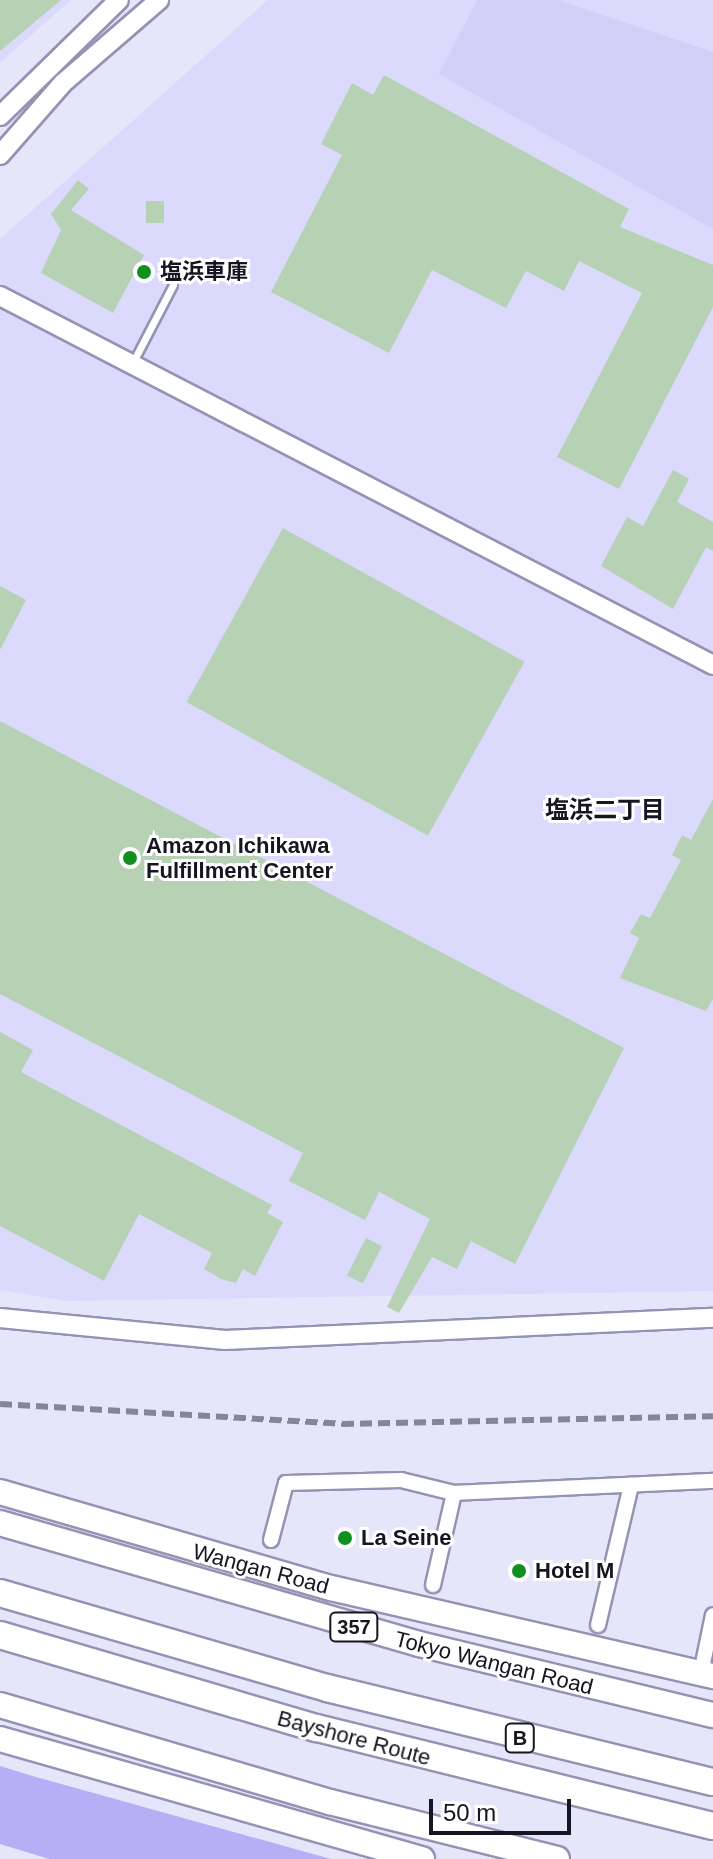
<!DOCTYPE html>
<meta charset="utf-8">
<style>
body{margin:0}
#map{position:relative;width:713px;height:1859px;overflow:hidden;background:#e6e6fb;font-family:Helvetica,"Noto Sans JP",sans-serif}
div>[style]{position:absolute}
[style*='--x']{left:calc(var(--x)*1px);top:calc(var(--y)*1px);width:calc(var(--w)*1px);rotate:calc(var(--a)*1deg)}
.built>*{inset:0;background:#dbdafc}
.green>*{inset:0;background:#d2d0f6}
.forest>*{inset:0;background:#b4b0f5}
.building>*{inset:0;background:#b7d1b5;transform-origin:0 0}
.roads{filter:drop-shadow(2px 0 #9593b4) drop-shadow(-2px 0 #9593b4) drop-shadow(0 2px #9593b4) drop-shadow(0 -2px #9593b4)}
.service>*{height:7px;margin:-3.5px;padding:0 3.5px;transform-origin:3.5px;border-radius:3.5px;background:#fff}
.minor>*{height:14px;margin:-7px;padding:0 7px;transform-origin:7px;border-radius:7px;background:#fff}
.tertiary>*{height:18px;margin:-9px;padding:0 9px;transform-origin:9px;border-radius:9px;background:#fff}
.trunk>*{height:24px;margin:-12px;padding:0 12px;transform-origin:12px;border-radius:12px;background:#fff}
.motorway>*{height:26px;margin:-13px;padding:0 13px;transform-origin:13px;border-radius:13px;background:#fff}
.rail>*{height:6px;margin-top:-3px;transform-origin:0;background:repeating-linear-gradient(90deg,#858596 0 12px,transparent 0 18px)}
.dots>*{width:22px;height:22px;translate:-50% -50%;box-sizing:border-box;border:4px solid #fff;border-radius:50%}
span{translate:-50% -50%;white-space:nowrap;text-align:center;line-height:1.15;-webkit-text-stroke:6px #fff;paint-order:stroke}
.shield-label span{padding:2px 6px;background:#fff;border:2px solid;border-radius:6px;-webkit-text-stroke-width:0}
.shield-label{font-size:20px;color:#161521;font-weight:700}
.poi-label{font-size:22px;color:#161521;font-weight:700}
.left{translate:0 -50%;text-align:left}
.street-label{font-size:22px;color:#161521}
.neighbourhood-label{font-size:24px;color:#161521;font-weight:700}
.scale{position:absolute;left:429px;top:1799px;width:142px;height:36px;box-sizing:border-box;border:4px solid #161521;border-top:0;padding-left:10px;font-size:24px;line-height:28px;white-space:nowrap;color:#161521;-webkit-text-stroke:6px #fff;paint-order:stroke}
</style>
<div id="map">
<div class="built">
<div style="clip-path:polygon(0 0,71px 0,0 63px)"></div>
<div style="clip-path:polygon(268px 0,713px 0,713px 1291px,64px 1301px,0 1290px,0 239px)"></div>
</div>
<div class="green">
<div style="clip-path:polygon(477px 0,558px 0,713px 52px,713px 229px,439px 74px)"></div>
</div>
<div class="forest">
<div style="clip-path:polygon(0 1766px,29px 1775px,331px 1859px,49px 1859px,0 1844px)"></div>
</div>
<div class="building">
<div style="clip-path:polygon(0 0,61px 0,0 51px)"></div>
<div style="clip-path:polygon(384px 75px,629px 209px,620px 227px,713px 265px,713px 307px,619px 489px,557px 457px,642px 293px,579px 261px,564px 291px,526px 271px,506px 308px,432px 270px,389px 353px,271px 292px,342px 155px,321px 144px,352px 83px,373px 95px)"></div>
<div style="clip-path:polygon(78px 180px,89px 189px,71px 210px,144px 255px,113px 313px,41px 273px,61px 230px,51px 214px)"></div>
<div style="left:164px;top:201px;width:22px;height:18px;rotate:90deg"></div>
<div style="clip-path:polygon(673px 470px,689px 479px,677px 502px,713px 522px,713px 551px,706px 547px,673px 609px,601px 566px,627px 517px,643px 526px)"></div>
<div style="left:283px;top:528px;width:276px;height:199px;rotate:29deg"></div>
<div style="clip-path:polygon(0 586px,26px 600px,0 650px)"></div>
<div style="clip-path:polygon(0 721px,624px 1048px,515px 1264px,471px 1241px,457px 1269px,432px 1257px,399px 1313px,387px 1307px,430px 1219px,379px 1192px,365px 1220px,289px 1181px,303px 1153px,0 994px)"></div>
<div style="clip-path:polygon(713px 799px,713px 999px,706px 1011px,620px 978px,639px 938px,630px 933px,641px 914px,650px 918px,681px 860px,672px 855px,682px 835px,691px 840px)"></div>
<div style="clip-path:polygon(0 1032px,33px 1050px,21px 1072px,272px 1205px,267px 1213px,283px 1222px,255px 1276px,243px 1269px,236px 1283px,221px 1279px,204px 1269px,212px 1253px,139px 1214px,104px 1281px,0 1226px)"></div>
<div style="left:366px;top:1238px;width:18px;height:42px;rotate:27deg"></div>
</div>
<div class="roads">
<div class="service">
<div style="--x:132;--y:364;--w:89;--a:-62.6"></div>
</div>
<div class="minor">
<div style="--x:271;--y:1540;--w:59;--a:-75.3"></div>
<div style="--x:286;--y:1483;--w:115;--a:-1.5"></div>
<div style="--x:401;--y:1480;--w:55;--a:13.8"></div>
<div style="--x:454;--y:1493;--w:259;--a:-2.7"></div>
<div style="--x:433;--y:1585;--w:94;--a:-77.1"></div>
<div style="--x:598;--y:1625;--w:144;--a:-76.7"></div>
<div style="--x:701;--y:1673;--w:59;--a:-78.3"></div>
</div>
<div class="tertiary">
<div style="--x:0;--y:116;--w:166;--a:-44.3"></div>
<div style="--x:0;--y:155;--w:96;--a:-48.8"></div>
<div style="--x:63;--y:83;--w:127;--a:-40.8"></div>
<div style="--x:0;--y:296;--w:803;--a:27.36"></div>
<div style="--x:0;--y:1318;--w:226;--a:5.6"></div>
<div style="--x:225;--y:1340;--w:488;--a:-2.6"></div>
</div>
<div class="trunk">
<div style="--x:0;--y:1492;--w:345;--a:16.2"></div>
<div style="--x:331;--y:1588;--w:392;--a:13"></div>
<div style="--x:0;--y:1523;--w:436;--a:16.1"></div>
<div style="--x:419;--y:1644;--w:302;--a:13.6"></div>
<div style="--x:0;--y:1705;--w:344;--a:16.4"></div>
<div style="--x:330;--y:1802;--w:234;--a:14.1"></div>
<div style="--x:0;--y:1739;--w:439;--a:15.9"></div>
</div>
<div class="motorway">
<div style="--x:0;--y:1593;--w:341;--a:16.2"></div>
<div style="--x:327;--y:1688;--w:397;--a:13.7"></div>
<div style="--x:0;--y:1635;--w:330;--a:16.4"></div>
<div style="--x:317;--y:1728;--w:408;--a:13.9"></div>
</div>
</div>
<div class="rail">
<div style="--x:0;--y:1404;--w:343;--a:3.3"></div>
<div style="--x:342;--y:1424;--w:371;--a:-1.2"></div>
</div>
<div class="dots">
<div style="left:144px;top:272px;background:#12901f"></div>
<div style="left:130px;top:858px;background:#12901f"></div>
<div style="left:345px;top:1538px;background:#12901f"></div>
<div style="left:519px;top:1571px;background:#12901f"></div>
</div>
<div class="shield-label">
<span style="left:354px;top:1627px">357</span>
<span style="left:520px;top:1738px">B</span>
</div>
<div class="poi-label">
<span class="left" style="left:160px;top:272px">塩浜車庫</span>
<span class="left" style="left:146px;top:858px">Amazon Ichikawa<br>Fulfillment Center</span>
<span class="left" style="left:361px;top:1538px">La Seine</span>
<span class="left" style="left:535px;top:1571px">Hotel M</span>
</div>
<div class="street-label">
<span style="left:261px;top:1569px;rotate:15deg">Wangan Road</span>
<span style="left:494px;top:1663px;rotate:14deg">Tokyo Wangan Road</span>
<span style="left:354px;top:1738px;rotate:15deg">Bayshore Route</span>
</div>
<div class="neighbourhood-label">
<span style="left:605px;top:810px">塩浜二丁目</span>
</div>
<div class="scale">50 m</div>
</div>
